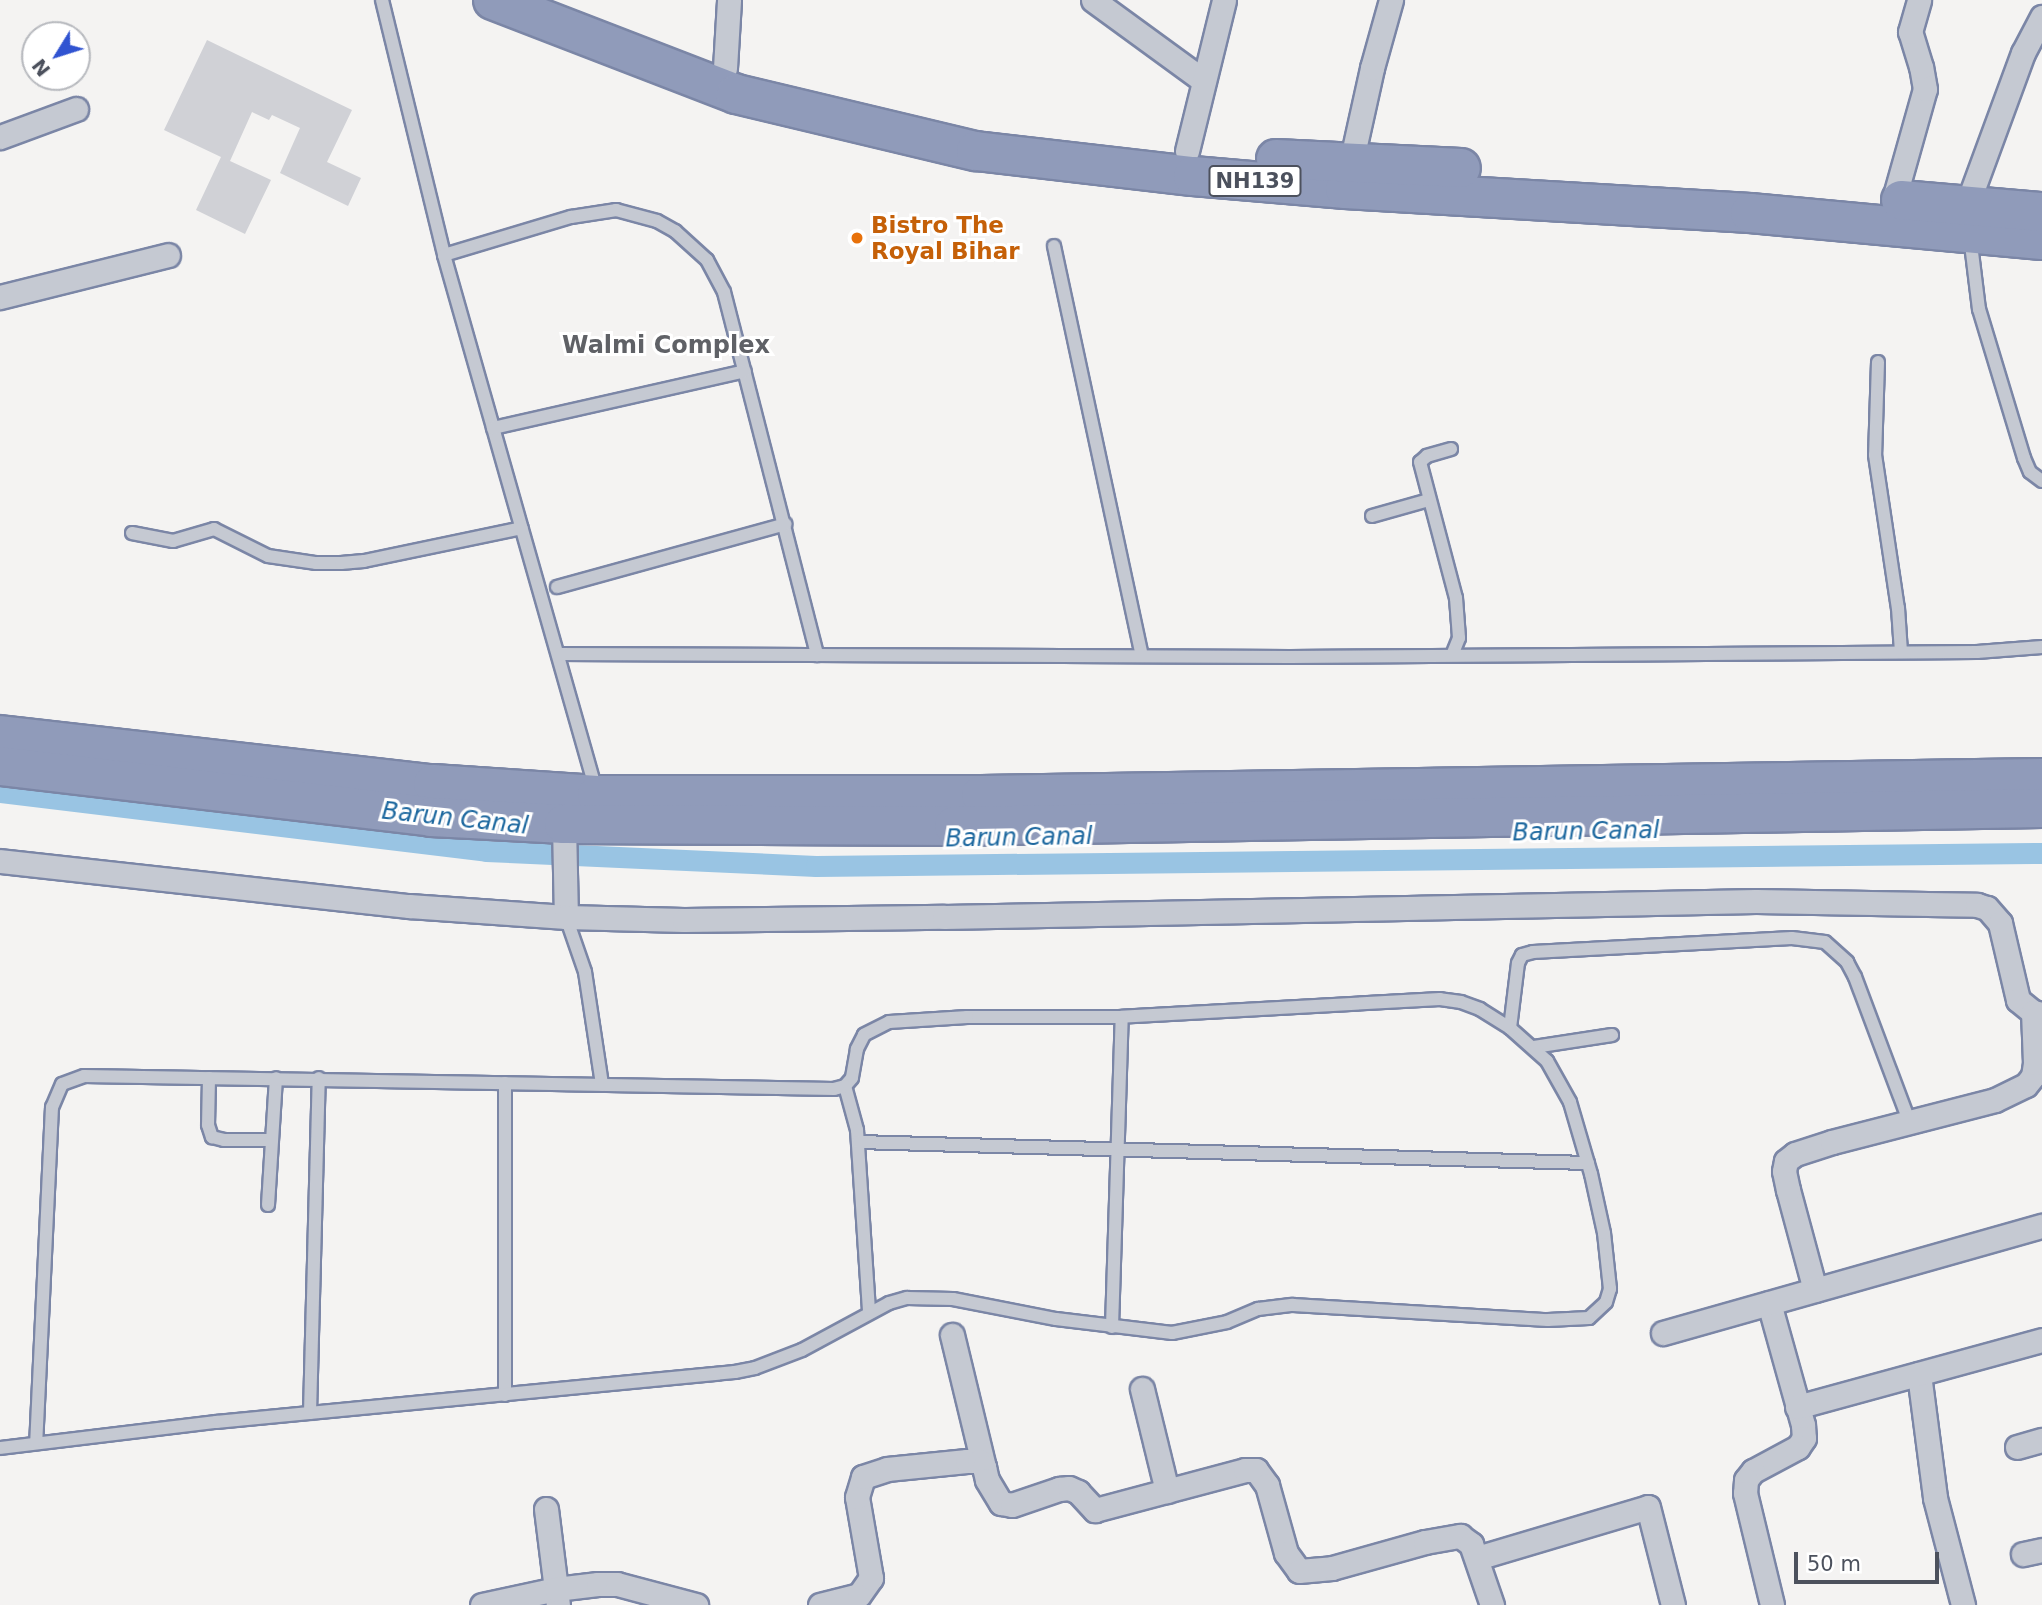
<!DOCTYPE html>
<style>
body{margin:0}
#map{position:relative;width:2042px;height:1605px;overflow:hidden;background:#f4f3f2;font-family:"DejaVu Sans",sans-serif}
div>[style]{position:absolute}
[style*='--x']{left:calc(var(--x)*1px);top:calc(var(--y)*1px);width:calc(var(--w)*1px);rotate:calc(var(--a)*1deg)}
.canal>*{height:21px;margin:-10.5px;padding:0 10.5px;transform-origin:10.5px;border-radius:10.5px;background:#99c4e3}
.building>*{inset:0;background:#d0d1d6}
.roads{filter:drop-shadow(2px 0 #7b86a6) drop-shadow(-2px 0 #7b86a6) drop-shadow(0 2px #7b86a6) drop-shadow(0 -2px #7b86a6)}
.lane>*{height:12px;margin:-6px;padding:0 6px;transform-origin:6px;border-radius:6px;background:#c5c9d2}
.street>*{height:23px;margin:-11.5px;padding:0 11.5px;transform-origin:11.5px;border-radius:11.5px;background:#c5c9d2}
.highway>*{height:38px;margin:-19px;padding:0 19px;transform-origin:19px;border-radius:19px;background:#909bba}
.dots>*{width:19px;height:19px;translate:-50% -50%;box-sizing:border-box;border:4px solid #fff;border-radius:50%}
span{translate:-50% -50%;white-space:nowrap;text-align:center;line-height:1.15;-webkit-text-stroke:6px #fff;paint-order:stroke}
.shield-label span{padding:2px 5px;background:#fff;border:2px solid;border-radius:5px;-webkit-text-stroke-width:0}
.shield-label{font-size:21px;color:#4c515d;font-weight:700}
.food-label{font-size:23px;color:#c56008;font-weight:700}
.left{translate:0 -50%;text-align:left}
.neighbourhood-label{font-size:24px;color:#5f6166;font-weight:700}
.water-label{font-size:24px;color:#1d689f;font-style:italic}
.north{position:absolute;left:21px;top:21px;width:70px;height:70px;box-sizing:border-box;background:#fff;border:2px solid #b7b9be;border-radius:50%;rotate:232deg;font-size:19px;font-weight:700;line-height:28px;text-align:center;color:#4c515d}
.north::after{content:'';display:block;margin:auto;width:24px;height:32px;background:#3053d1;clip-path:polygon(50% 0,100% 100%,50% 72%,0 100%)}
.scale{position:absolute;left:1794px;top:1552px;width:145px;height:32px;box-sizing:border-box;border:4px solid #4c515d;border-top:0;padding-left:9px;font-size:21px;line-height:24px;white-space:nowrap;color:#4c515d;-webkit-text-stroke:5px #fff;paint-order:stroke}
</style>
<div id="map">
<div class="canal">
<div style="--x:0;--y:792;--w:490;--a:6.9"></div>
<div style="--x:486;--y:851;--w:330;--a:2.6"></div>
<div style="--x:816;--y:866;--w:1226;--a:-0.61"></div>
</div>
<div class="building">
<div style="clip-path:polygon(207px 40px,352px 110px,327px 162px,361px 178px,348px 206px,280px 173px,300px 128px,272px 115px,269px 120px,252px 112px,230px 161px,271px 180px,245px 234px,196px 210px,221px 157px,164px 130px)"></div>
</div>
<div class="roads">
<div class="lane">
<div style="--x:382;--y:0;--w:262;--a:76.3"></div>
<div style="--x:444;--y:255;--w:556;--a:74.14"></div>
<div style="--x:1970;--y:236;--w:74;--a:83"></div>
<div style="--x:1979;--y:309;--w:156;--a:73.2"></div>
<div style="--x:2024;--y:458;--w:15;--a:67"></div>
<div style="--x:2030;--y:472;--w:15;--a:37"></div>
<div style="--x:1054;--y:246;--w:419;--a:77.9"></div>
<div style="--x:444;--y:255;--w:133;--a:-16.7"></div>
<div style="--x:571;--y:217;--w:46;--a:-8.8"></div>
<div style="--x:616;--y:210;--w:42;--a:15"></div>
<div style="--x:657;--y:221;--w:21;--a:29"></div>
<div style="--x:675;--y:231;--w:43;--a:42.2"></div>
<div style="--x:707;--y:260;--w:36;--a:62"></div>
<div style="--x:724;--y:292;--w:375;--a:75.6"></div>
<div style="--x:1878;--y:362;--w:93;--a:91.8"></div>
<div style="--x:1875;--y:455;--w:155;--a:81.5"></div>
<div style="--x:1898;--y:608;--w:44;--a:86.1"></div>
<div style="--x:493;--y:428;--w:258;--a:-12.7"></div>
<div style="--x:1451;--y:449;--w:25;--a:164"></div>
<div style="--x:1427;--y:456;--w:9;--a:139"></div>
<div style="--x:1420;--y:462;--w:141;--a:75.2"></div>
<div style="--x:1456;--y:598;--w:40;--a:85.7"></div>
<div style="--x:1459;--y:638;--w:18;--a:112"></div>
<div style="--x:1372;--y:516;--w:59;--a:-15.7"></div>
<div style="--x:132;--y:533;--w:42;--a:11"></div>
<div style="--x:173;--y:541;--w:43;--a:-16.3"></div>
<div style="--x:214;--y:529;--w:60;--a:26.6"></div>
<div style="--x:268;--y:556;--w:49;--a:8.3"></div>
<div style="--x:316;--y:563;--w:25;--a:0"></div>
<div style="--x:341;--y:563;--w:23;--a:-5"></div>
<div style="--x:364;--y:561;--w:161;--a:-11.8"></div>
<div style="--x:557;--y:587;--w:237;--a:-15.4"></div>
<div style="--x:558;--y:654;--w:732;--a:0.23"></div>
<div style="--x:1290;--y:657;--w:687;--a:-0.42"></div>
<div style="--x:1977;--y:652;--w:65;--a:-4.4"></div>
<div style="--x:566;--y:917;--w:58;--a:70.9"></div>
<div style="--x:585;--y:972;--w:114;--a:81.4"></div>
<div style="--x:1510;--y:1028;--w:65;--a:-83"></div>
<div style="--x:1518;--y:963;--w:9;--a:-63"></div>
<div style="--x:1522;--y:955;--w:11;--a:-15"></div>
<div style="--x:1533;--y:952;--w:259;--a:-3.1"></div>
<div style="--x:1792;--y:938;--w:33;--a:7"></div>
<div style="--x:1825;--y:942;--w:30;--a:42"></div>
<div style="--x:1847;--y:962;--w:17;--a:62"></div>
<div style="--x:1855;--y:977;--w:154;--a:69.4"></div>
<div style="--x:1534;--y:1047;--w:79;--a:-8.7"></div>
<div style="--x:209;--y:1078;--w:47;--a:91.2"></div>
<div style="--x:208;--y:1125;--w:13;--a:72"></div>
<div style="--x:212;--y:1137;--w:12;--a:14"></div>
<div style="--x:224;--y:1140;--w:48;--a:0"></div>
<div style="--x:845;--y:1086;--w:46;--a:74.7"></div>
<div style="--x:857;--y:1130;--w:183;--a:86.2"></div>
<div style="--x:858;--y:1142;--w:730;--a:1.65"></div>
<div style="--x:268;--y:1205;--w:127;--a:-86.4"></div>
<div style="--x:1112;--y:1327;--w:310;--a:-88.2"></div>
<div style="--x:505;--y:1395;--w:312;--a:-90"></div>
<div style="--x:310;--y:1413;--w:335;--a:-88.5"></div>
<div style="--x:0;--y:1448;--w:218;--a:-6.9"></div>
<div style="--x:216;--y:1422;--w:521;--a:-5.5"></div>
<div style="--x:735;--y:1372;--w:20;--a:-11"></div>
<div style="--x:755;--y:1368;--w:50;--a:-21"></div>
<div style="--x:802;--y:1350;--w:99;--a:-28.4"></div>
<div style="--x:889;--y:1303;--w:19;--a:-16"></div>
<div style="--x:907;--y:1298;--w:46;--a:1.2"></div>
<div style="--x:953;--y:1299;--w:105;--a:11"></div>
<div style="--x:1056;--y:1319;--w:117;--a:6.9"></div>
<div style="--x:1172;--y:1333;--w:56;--a:-11.3"></div>
<div style="--x:1227;--y:1322;--w:34;--a:-23"></div>
<div style="--x:1258;--y:1309;--w:35;--a:-7"></div>
<div style="--x:1293;--y:1305;--w:255;--a:3.4"></div>
<div style="--x:1548;--y:1320;--w:41;--a:-2.8"></div>
<div style="--x:1589;--y:1318;--w:23;--a:-43"></div>
<div style="--x:1606;--y:1302;--w:14;--a:-73"></div>
<div style="--x:1610;--y:1289;--w:56;--a:-96.1"></div>
<div style="--x:1604;--y:1233;--w:60;--a:-102.4"></div>
<div style="--x:1591;--y:1174;--w:75;--a:-106.3"></div>
<div style="--x:1570;--y:1102;--w:47;--a:-119.3"></div>
<div style="--x:1547;--y:1061;--w:50;--a:-138.3"></div>
<div style="--x:1510;--y:1028;--w:36;--a:-148"></div>
<div style="--x:1480;--y:1009;--w:20;--a:-160"></div>
<div style="--x:1461;--y:1002;--w:21;--a:-172"></div>
<div style="--x:1440;--y:999;--w:319;--a:176.8"></div>
<div style="--x:1122;--y:1017;--w:155;--a:180"></div>
<div style="--x:967;--y:1017;--w:78;--a:176.3"></div>
<div style="--x:889;--y:1022;--w:28;--a:153"></div>
<div style="--x:864;--y:1035;--w:16;--a:117"></div>
<div style="--x:857;--y:1049;--w:29;--a:100"></div>
<div style="--x:852;--y:1078;--w:11;--a:131"></div>
<div style="--x:845;--y:1086;--w:11;--a:165"></div>
<div style="--x:834;--y:1089;--w:750;--a:-179.01"></div>
<div style="--x:84;--y:1076;--w:23;--a:160"></div>
<div style="--x:62;--y:1084;--w:25;--a:113"></div>
<div style="--x:52;--y:1107;--w:335;--a:92.7"></div>
</div>
<div class="street">
<div style="--x:1093;--y:0;--w:137;--a:36.1"></div>
<div style="--x:725;--y:68;--w:68;--a:-86.6"></div>
<div style="--x:0;--y:137;--w:81;--a:-20.2"></div>
<div style="--x:1187;--y:151;--w:155;--a:-76.2"></div>
<div style="--x:1349;--y:172;--w:107;--a:-77.5"></div>
<div style="--x:1372;--y:68;--w:71;--a:-74.4"></div>
<div style="--x:1894;--y:199;--w:114;--a:-74.3"></div>
<div style="--x:1925;--y:89;--w:22;--a:-100"></div>
<div style="--x:1921;--y:67;--w:37;--a:-107"></div>
<div style="--x:1910;--y:32;--w:33;--a:-74"></div>
<div style="--x:1967;--y:205;--w:162;--a:-69.8"></div>
<div style="--x:2023;--y:53;--w:41;--a:-62.2"></div>
<div style="--x:0;--y:297;--w:173;--a:-14"></div>
<div style="--x:564;--y:824;--w:93;--a:88.8"></div>
<div style="--x:0;--y:861;--w:411;--a:6.3"></div>
<div style="--x:409;--y:906;--w:157;--a:4"></div>
<div style="--x:566;--y:917;--w:118;--a:1.5"></div>
<div style="--x:684;--y:920;--w:260;--a:-0.7"></div>
<div style="--x:944;--y:917;--w:812;--a:-1.13"></div>
<div style="--x:1756;--y:901;--w:221;--a:1"></div>
<div style="--x:1977;--y:905;--w:10;--a:17"></div>
<div style="--x:1987;--y:908;--w:20;--a:49"></div>
<div style="--x:2000;--y:923;--w:79;--a:76.8"></div>
<div style="--x:2018;--y:1000;--w:19;--a:39"></div>
<div style="--x:2033;--y:1012;--w:9;--a:13"></div>
<div style="--x:1815;--y:1290;--w:104;--a:-105.1"></div>
<div style="--x:1788;--y:1190;--w:19;--a:-102"></div>
<div style="--x:1784;--y:1171;--w:10;--a:-79"></div>
<div style="--x:1786;--y:1161;--w:11;--a:-38"></div>
<div style="--x:1795;--y:1154;--w:39;--a:-18"></div>
<div style="--x:1832;--y:1142;--w:168;--a:-14.4"></div>
<div style="--x:1995;--y:1100;--w:34;--a:-26"></div>
<div style="--x:2026;--y:1085;--w:11;--a:-52"></div>
<div style="--x:2033;--y:1076;--w:13;--a:-81"></div>
<div style="--x:2035;--y:1063;--w:51;--a:-92.2"></div>
<div style="--x:1769;--y:1303;--w:127;--a:74.4"></div>
<div style="--x:1803;--y:1425;--w:13;--a:86"></div>
<div style="--x:1804;--y:1438;--w:11;--a:124"></div>
<div style="--x:1798;--y:1447;--w:51;--a:151.9"></div>
<div style="--x:1753;--y:1471;--w:11;--a:128"></div>
<div style="--x:1746;--y:1480;--w:13;--a:94"></div>
<div style="--x:1745;--y:1493;--w:115;--a:76.4"></div>
<div style="--x:1663;--y:1333;--w:394;--a:-15.8"></div>
<div style="--x:952;--y:1335;--w:136;--a:76.4"></div>
<div style="--x:1919;--y:1374;--w:125;--a:82.6"></div>
<div style="--x:1935;--y:1498;--w:111;--a:75.3"></div>
<div style="--x:1142;--y:1389;--w:105;--a:76.2"></div>
<div style="--x:1797;--y:1407;--w:254;--a:-15.3"></div>
<div style="--x:2017;--y:1447;--w:26;--a:-16"></div>
<div style="--x:546;--y:1509;--w:97;--a:82.9"></div>
<div style="--x:2023;--y:1554;--w:19;--a:-12"></div>
<div style="--x:1477;--y:1558;--w:178;--a:-16.6"></div>
<div style="--x:1648;--y:1507;--w:101;--a:75.7"></div>
<div style="--x:482;--y:1605;--w:76;--a:-12.2"></div>
<div style="--x:556;--y:1589;--w:42;--a:-6.8"></div>
<div style="--x:598;--y:1584;--w:19;--a:0"></div>
<div style="--x:617;--y:1584;--w:82;--a:14.9"></div>
<div style="--x:820;--y:1605;--w:40;--a:-14.4"></div>
<div style="--x:859;--y:1595;--w:21;--a:-55"></div>
<div style="--x:871;--y:1578;--w:82;--a:-99.8"></div>
<div style="--x:857;--y:1497;--w:21;--a:-73"></div>
<div style="--x:863;--y:1477;--w:25;--a:-18"></div>
<div style="--x:887;--y:1469;--w:80;--a:-5.7"></div>
<div style="--x:967;--y:1461;--w:12;--a:0"></div>
<div style="--x:979;--y:1461;--w:8;--a:50"></div>
<div style="--x:984;--y:1467;--w:13;--a:77"></div>
<div style="--x:987;--y:1480;--w:27;--a:59"></div>
<div style="--x:1001;--y:1503;--w:11;--a:10"></div>
<div style="--x:1012;--y:1505;--w:50;--a:-18.8"></div>
<div style="--x:1059;--y:1489;--w:10;--a:-6"></div>
<div style="--x:1069;--y:1488;--w:10;--a:24"></div>
<div style="--x:1078;--y:1492;--w:25;--a:47"></div>
<div style="--x:1095;--y:1510;--w:155;--a:-14.9"></div>
<div style="--x:1245;--y:1470;--w:11;--a:0"></div>
<div style="--x:1256;--y:1470;--w:19;--a:54"></div>
<div style="--x:1267;--y:1485;--w:71;--a:74.4"></div>
<div style="--x:1286;--y:1553;--w:22;--a:54"></div>
<div style="--x:1299;--y:1571;--w:33;--a:-5"></div>
<div style="--x:1332;--y:1568;--w:97;--a:-15.6"></div>
<div style="--x:1425;--y:1542;--w:36;--a:-10"></div>
<div style="--x:1460;--y:1536;--w:14;--a:36"></div>
<div style="--x:1471;--y:1544;--w:65;--a:71"></div>
</div>
<div class="highway">
<div style="--x:493;--y:0;--w:261;--a:21.1"></div>
<div style="--x:736;--y:94;--w:247;--a:13.4"></div>
<div style="--x:976;--y:151;--w:218;--a:6.6"></div>
<div style="--x:1193;--y:176;--w:153;--a:4.9"></div>
<div style="--x:1345;--y:189;--w:406;--a:3.4"></div>
<div style="--x:1750;--y:213;--w:293;--a:5.3"></div>
<div style="--x:1276;--y:159;--w:185;--a:2.8"></div>
<div style="--x:1901;--y:200;--w:142;--a:4.9"></div>
<div style="--x:0;--y:735;--w:436;--a:6.5"></div>
<div style="--x:433;--y:784;--w:164;--a:3.8"></div>
<div style="--x:597;--y:795;--w:384;--a:0"></div>
<div style="--x:981;--y:795;--w:1061;--a:-0.92"></div>
<div style="--x:0;--y:766;--w:434;--a:6.7"></div>
<div style="--x:431;--y:817;--w:133;--a:3"></div>
<div style="--x:564;--y:824;--w:390;--a:0.3"></div>
<div style="--x:954;--y:826;--w:1088;--a:-0.95"></div>
</div>
</div>
<div class="dots">
<div style="left:857px;top:238px;background:#e8710a"></div>
</div>
<div class="shield-label">
<span style="left:1255px;top:181px">NH139</span>
</div>
<div class="food-label">
<span class="left" style="left:871px;top:238px">Bistro The<br>Royal Bihar</span>
</div>
<div class="neighbourhood-label">
<span style="left:666px;top:346px">Walmi Complex</span>
</div>
<div class="water-label">
<span style="left:455px;top:819px;rotate:6deg">Barun Canal</span>
<span style="left:1586px;top:832px;rotate:-1deg">Barun Canal</span>
<span style="left:1019px;top:838px;rotate:-1deg">Barun Canal</span>
</div>
<div class="north">N</div>
<div class="scale">50 m</div>
</div>
